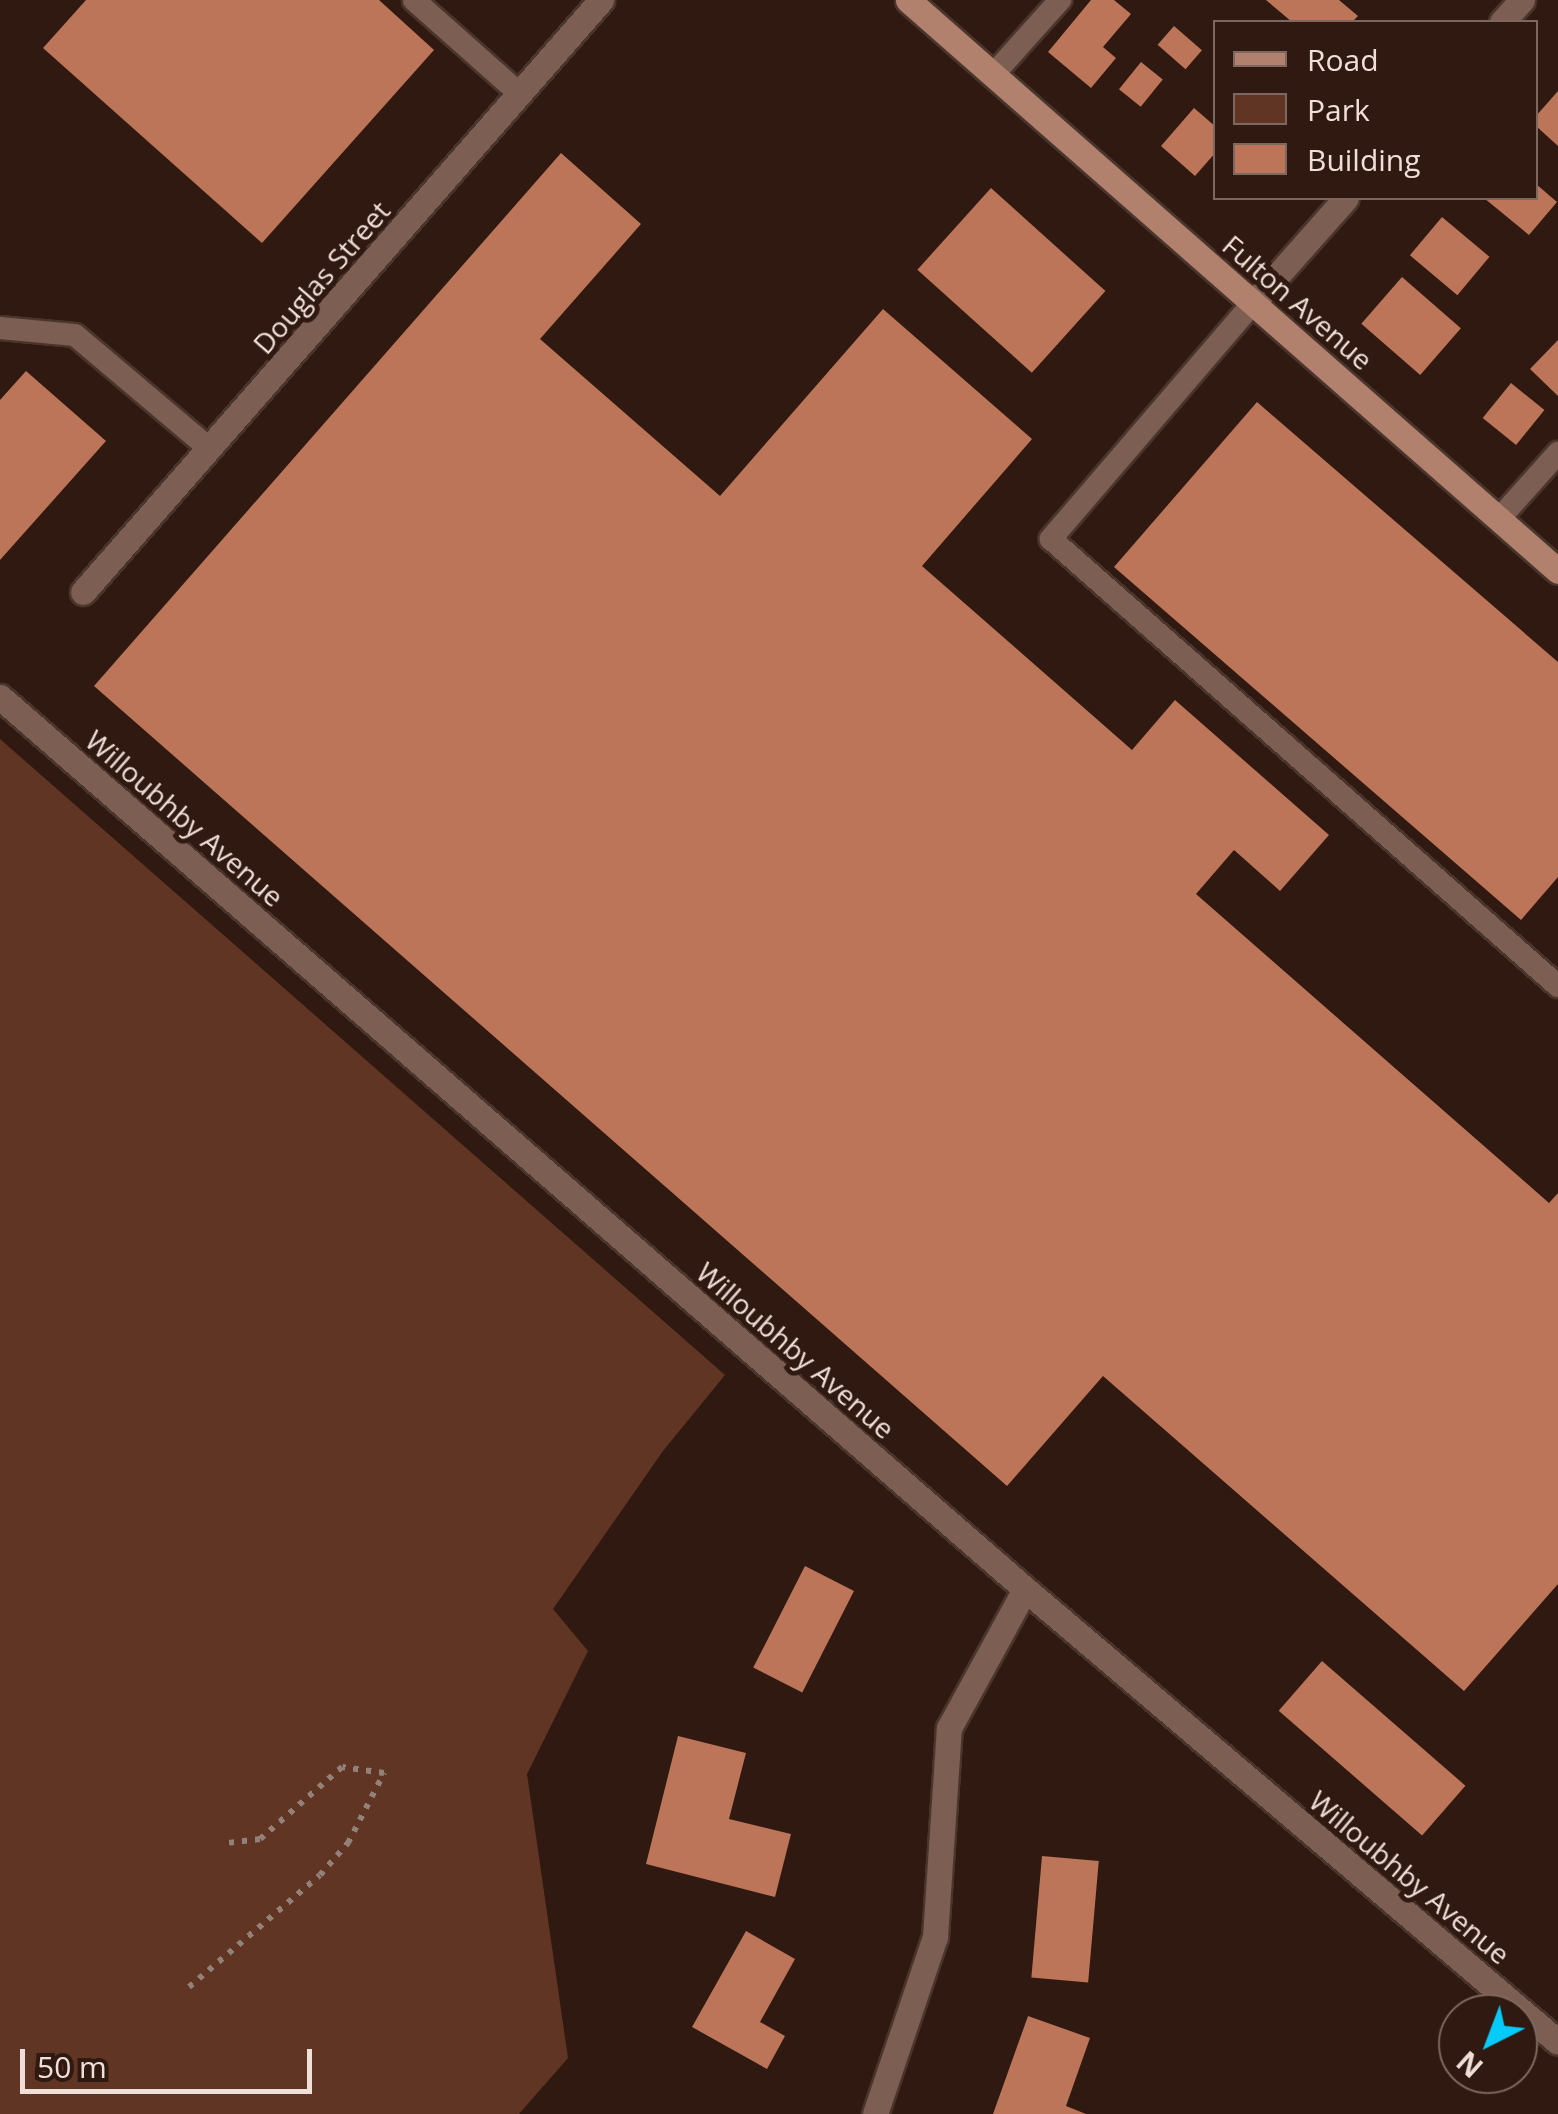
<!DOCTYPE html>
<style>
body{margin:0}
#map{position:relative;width:1558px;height:2114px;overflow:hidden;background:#2f1910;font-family:"Open Sans",sans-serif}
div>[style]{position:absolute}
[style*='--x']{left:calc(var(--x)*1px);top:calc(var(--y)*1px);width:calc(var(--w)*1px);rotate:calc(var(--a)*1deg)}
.green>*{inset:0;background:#603524}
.building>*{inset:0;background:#bc7559;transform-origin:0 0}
.path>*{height:6px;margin-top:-3px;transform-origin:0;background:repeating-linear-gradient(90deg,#938079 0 5px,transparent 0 13px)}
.roads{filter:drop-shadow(2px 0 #4a352c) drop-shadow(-2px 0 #4a352c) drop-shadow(0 2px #4a352c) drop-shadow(0 -2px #4a352c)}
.lane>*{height:22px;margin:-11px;padding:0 11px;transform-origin:11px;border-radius:11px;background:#7c5e52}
.street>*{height:25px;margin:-12.5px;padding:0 12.5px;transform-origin:12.5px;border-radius:12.5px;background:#7c5e52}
.secondary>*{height:25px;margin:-12.5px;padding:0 12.5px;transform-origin:12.5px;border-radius:12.5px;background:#b2816e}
span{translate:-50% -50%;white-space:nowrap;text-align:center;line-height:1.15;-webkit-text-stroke:10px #2f1910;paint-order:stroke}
.street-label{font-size:28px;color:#efdfd8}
.legend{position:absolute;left:1213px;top:20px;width:325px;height:180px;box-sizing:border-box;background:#2f1910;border:2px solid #7c6860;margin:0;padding:12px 18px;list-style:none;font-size:30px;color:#efdfd8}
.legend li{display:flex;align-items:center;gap:20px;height:50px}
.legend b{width:50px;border:2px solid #7c6860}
.north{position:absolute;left:1438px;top:1994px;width:100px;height:100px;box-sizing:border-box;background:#2f1910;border:2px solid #7c6860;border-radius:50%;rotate:222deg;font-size:28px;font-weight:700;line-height:40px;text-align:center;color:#efdfd8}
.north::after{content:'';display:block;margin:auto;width:35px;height:45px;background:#04cbf9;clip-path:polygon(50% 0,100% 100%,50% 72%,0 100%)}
.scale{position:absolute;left:20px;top:2049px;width:292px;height:45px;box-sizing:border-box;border:5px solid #efdfd8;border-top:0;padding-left:12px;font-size:30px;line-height:35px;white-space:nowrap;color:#efdfd8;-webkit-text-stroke:8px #2f1910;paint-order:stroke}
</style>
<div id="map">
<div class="green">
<div style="clip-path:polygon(0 739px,725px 1375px,663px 1451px,553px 1609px,588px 1651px,527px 1774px,568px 2058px,519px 2114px,0 2114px)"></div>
</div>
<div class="building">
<div style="clip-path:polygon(86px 0,379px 0,434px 50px,262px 243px,43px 48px)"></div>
<div style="clip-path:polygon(1091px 0,1114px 0,1131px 14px,1103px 47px,1116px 58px,1091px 88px,1048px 52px)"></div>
<div style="clip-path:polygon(1266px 0,1339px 0,1358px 16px,1352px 22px,1292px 22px)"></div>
<div style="left:1174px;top:26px;width:37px;height:25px;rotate:41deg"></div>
<div style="left:1141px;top:62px;width:28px;height:35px;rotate:39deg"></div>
<div style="clip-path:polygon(1558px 91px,1558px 146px,1536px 126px,1536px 116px)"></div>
<div style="clip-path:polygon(1194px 108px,1216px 127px,1216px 152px,1195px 176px,1161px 146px)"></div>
<div style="clip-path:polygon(561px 153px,641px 224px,540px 339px,720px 496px,883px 309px,1032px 439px,922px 566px,1132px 750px,1175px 700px,1329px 835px,1280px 891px,1234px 850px,1196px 894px,1549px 1203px,1558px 1193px,1558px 1584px,1464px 1691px,1103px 1376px,1007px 1486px,94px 686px)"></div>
<div style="clip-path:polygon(1536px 184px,1557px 202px,1529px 235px,1484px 198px,1536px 198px)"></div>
<div style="left:991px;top:188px;width:154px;height:110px;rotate:42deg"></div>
<div style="left:1442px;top:217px;width:62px;height:50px;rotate:40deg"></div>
<div style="left:1402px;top:277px;width:78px;height:62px;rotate:41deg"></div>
<div style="clip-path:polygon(1558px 340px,1558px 396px,1530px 369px)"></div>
<div style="clip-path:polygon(26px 371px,106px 441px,0 560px,0 400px)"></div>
<div style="left:1511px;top:383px;width:43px;height:45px;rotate:39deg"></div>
<div style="clip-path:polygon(1257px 402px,1558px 662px,1558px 877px,1521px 920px,1114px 567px)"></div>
<div style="left:805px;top:1566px;width:55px;height:114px;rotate:27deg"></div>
<div style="left:1322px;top:1661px;width:190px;height:66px;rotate:41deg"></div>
<div style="clip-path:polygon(678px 1736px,746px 1753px,729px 1819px,791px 1834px,775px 1897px,646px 1864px)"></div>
<div style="left:1042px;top:1856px;width:57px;height:122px;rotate:5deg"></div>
<div style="clip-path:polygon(746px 1931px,795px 1959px,760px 2022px,785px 2036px,767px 2069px,692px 2027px)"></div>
<div style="clip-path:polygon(1028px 2016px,1090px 2038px,1066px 2106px,1086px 2114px,993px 2114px)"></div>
</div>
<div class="path">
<div style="--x:189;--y:1987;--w:172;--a:-40.5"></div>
<div style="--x:320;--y:1875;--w:43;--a:-48.8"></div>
<div style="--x:348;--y:1843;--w:79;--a:-62.8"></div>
<div style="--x:384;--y:1773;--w:42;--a:-171.9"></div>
<div style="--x:342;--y:1767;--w:109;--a:138.7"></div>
<div style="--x:260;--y:1839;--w:34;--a:173"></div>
</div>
<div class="roads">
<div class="lane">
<div style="--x:414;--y:0;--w:143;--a:41.6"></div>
<div style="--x:993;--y:75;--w:101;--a:-48.2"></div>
<div style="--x:1253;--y:303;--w:311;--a:130.6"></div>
<div style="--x:1051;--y:539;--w:676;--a:41.4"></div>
<div style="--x:0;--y:328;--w:75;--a:5.3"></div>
<div style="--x:75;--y:335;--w:177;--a:40.2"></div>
<div style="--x:1499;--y:519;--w:89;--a:-48.2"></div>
</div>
<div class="street">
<div style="--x:1502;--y:22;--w:30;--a:-48"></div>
<div style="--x:1253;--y:303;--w:140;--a:-48.5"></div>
<div style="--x:83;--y:592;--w:787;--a:-48.81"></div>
<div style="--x:0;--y:697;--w:1359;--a:41.03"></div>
<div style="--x:1025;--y:1589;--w:699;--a:40.36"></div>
<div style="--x:875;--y:2114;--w:187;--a:-71.3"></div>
<div style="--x:935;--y:1937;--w:209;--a:-86.2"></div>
<div style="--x:949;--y:1728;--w:158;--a:-61.3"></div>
</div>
<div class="secondary">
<div style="--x:908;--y:0;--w:865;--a:41.3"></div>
</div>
</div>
<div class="street-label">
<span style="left:321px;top:277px;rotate:-49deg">Douglas Street</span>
<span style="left:1298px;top:302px;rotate:41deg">Fulton Avenue</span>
<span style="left:185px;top:818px;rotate:41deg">Willoubhby Avenue</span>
<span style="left:796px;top:1350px;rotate:41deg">Willoubhby Avenue</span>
<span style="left:1410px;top:1877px;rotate:40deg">Willoubhby Avenue</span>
</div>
<ul class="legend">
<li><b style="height:12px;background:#b2816e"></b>Road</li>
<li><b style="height:28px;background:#603524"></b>Park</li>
<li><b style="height:28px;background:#bc7559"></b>Building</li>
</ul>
<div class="north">N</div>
<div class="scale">50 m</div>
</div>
